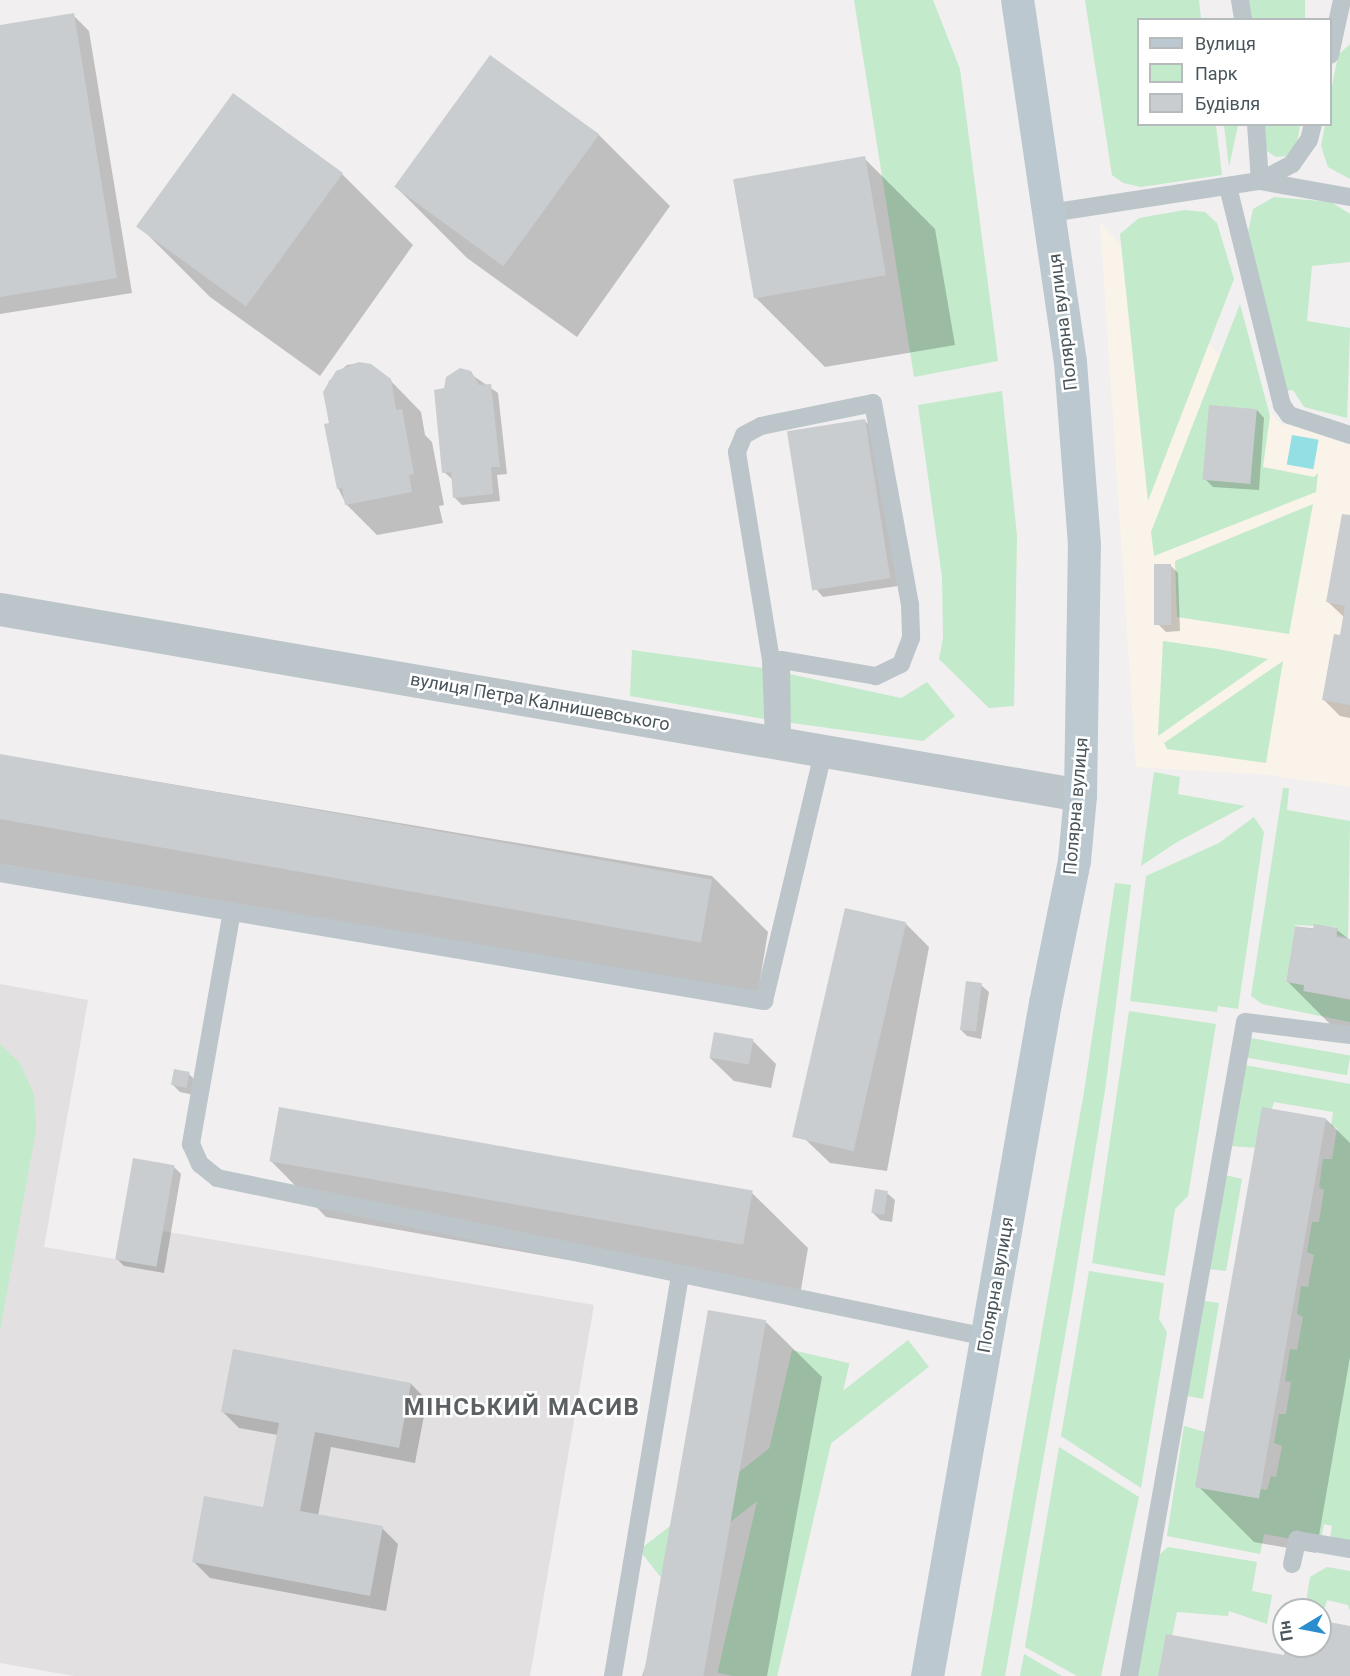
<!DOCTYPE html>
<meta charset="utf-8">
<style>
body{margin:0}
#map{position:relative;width:1350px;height:1676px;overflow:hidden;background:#f1efef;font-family:Roboto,sans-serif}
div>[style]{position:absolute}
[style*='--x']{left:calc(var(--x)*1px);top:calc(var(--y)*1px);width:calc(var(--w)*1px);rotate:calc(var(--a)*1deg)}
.commercial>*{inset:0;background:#faf3ea}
.education>*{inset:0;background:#e2e0e0}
.green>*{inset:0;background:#c2eacb;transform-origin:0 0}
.water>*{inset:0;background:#93dfe3;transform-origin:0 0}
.shadow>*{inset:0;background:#0003}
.building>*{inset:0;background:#c9cdd0;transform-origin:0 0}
.lane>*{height:18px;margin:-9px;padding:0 9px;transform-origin:9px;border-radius:9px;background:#bcc5ca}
.street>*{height:33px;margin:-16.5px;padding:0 16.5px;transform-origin:16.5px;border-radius:16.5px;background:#bcc5ca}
.secondary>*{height:33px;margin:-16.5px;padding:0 16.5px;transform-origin:16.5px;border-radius:16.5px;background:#bcc8cf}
span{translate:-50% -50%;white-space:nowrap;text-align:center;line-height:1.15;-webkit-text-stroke:5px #fff;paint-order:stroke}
.street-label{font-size:18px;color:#49555a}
.district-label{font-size:24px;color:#5c6063;font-weight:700;letter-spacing:1.5px}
.legend{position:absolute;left:1137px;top:18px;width:195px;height:108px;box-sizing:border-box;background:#fff;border:2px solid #b6bbbd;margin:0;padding:8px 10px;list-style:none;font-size:18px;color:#49555a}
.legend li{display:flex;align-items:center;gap:12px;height:30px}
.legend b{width:30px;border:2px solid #b6bbbd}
.north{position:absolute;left:1272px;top:1598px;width:60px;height:60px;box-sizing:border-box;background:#fff;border:2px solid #b6bbbd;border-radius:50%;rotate:260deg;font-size:16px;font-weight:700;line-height:24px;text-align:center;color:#49555a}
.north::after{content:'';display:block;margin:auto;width:21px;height:27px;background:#2b8cce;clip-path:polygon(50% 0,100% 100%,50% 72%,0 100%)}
</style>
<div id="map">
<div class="commercial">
<div style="clip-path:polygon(1100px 222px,1281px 424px,1350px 437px,1350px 787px,1269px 775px,1136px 767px)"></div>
</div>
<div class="education">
<div style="clip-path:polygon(0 984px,88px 1000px,44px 1247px,156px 1266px,163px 1231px,594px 1305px,530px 1676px,74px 1676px,0 1663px)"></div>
</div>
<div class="green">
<div style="clip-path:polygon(854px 0,933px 0,960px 69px,998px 361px,914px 377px)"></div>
<div style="clip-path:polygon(1085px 0,1199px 0,1201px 19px,1138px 20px,1138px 124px,1216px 125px,1222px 175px,1141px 187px,1123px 183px,1112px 175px)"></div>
<div style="left:1249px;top:0;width:56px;height:19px"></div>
<div style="clip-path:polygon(1350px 44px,1350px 179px,1328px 167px,1321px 146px,1325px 125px,1330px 124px,1331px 92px,1338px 55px)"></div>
<div style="clip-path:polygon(1224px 125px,1238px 125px,1229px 167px)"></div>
<div style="clip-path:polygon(1262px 125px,1300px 125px,1297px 144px,1288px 156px,1276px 157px,1267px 151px)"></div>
<div style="clip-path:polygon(1274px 197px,1331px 202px,1350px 214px,1350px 262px,1312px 266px,1307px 321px,1350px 328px,1347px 418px,1304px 407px,1293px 390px,1286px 391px,1248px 232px,1253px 209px)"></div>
<div style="clip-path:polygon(1185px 210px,1205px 212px,1217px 223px,1234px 279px,1148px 501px,1120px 234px,1139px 218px)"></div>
<div style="clip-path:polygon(1240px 304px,1270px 416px,1263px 467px,1314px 477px,1318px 473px,1316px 492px,1154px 556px,1151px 532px)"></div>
<div style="clip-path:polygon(1002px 391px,1017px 536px,1014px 706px,989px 708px,939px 659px,943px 638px,942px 577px,918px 405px)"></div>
<div style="clip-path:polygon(1313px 504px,1289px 634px,1177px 617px,1175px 561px)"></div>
<div style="clip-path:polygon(1163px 641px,1218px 649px,1268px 659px,1158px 736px)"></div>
<div style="clip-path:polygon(632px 650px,763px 668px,764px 719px,630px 696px)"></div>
<div style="clip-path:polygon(1283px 661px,1266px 763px,1167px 749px,1164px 743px)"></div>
<div style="clip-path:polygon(785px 673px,901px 698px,927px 682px,955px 716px,923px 741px,785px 722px)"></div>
<div style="clip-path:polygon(1154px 772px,1180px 777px,1178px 794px,1245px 806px,1177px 842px,1141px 866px)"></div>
<div style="clip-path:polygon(1283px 788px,1289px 788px,1287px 810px,1350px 821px,1348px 938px,1337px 935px,1337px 927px,1295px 925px,1286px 982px,1304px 985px,1303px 991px,1350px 1000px,1350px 1022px,1262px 1004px,1251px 996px)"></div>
<div style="clip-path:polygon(1254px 817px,1264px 832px,1238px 1009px,1218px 1006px,1217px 1012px,1130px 1001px,1146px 876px,1219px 843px)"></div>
<div style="clip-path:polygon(1115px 883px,1131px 885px,1105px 1090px,1072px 1296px,1005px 1676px,981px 1676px,1084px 1092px)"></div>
<div style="clip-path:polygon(1129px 1011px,1216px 1024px,1188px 1196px,1175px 1209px,1165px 1276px,1092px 1263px)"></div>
<div style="left:1245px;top:1037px;width:107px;height:20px;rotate:10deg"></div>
<div style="clip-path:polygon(0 1044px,19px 1062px,34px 1094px,36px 1130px,0 1331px)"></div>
<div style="clip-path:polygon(1245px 1065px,1350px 1084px,1350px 1550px,1329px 1547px,1332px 1526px,1324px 1524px,1320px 1544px,1264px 1534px,1260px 1554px,1167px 1536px,1184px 1426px,1209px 1433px,1207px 1481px,1267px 1490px,1271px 1476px,1276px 1477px,1282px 1446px,1274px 1443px,1279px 1414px,1286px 1414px,1291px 1382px,1285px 1381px,1290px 1349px,1297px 1350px,1303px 1317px,1297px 1314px,1301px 1286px,1308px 1287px,1314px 1255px,1307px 1252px,1312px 1222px,1319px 1222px,1324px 1190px,1319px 1188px,1323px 1159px,1332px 1159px,1337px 1128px,1331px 1126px,1333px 1112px,1274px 1102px,1259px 1148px,1230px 1146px)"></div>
<div style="clip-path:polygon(1221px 1174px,1242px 1179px,1226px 1271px,1209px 1269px)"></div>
<div style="clip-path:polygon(1089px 1271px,1164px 1283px,1159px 1319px,1167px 1332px,1141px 1488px,1061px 1436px)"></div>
<div style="clip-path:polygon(1198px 1300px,1219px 1303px,1203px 1399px,1188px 1396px,1181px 1390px)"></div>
<div style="left:908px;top:1340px;width:34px;height:341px;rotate:52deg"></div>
<div style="left:792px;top:1350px;width:59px;height:331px;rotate:13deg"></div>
<div style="clip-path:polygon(1059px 1447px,1139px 1497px,1101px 1676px,1077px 1676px,1025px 1647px)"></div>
<div style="clip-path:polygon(1168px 1547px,1257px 1562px,1252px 1591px,1272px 1595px,1267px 1624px,1229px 1611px,1228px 1616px,1177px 1612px,1166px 1666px,1189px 1676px,1135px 1676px,1158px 1556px)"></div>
<div style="clip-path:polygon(1327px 1567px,1350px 1571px,1350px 1611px,1348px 1605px,1327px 1600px,1323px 1615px,1320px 1610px,1305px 1609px,1310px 1577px)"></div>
<div style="clip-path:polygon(1024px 1654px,1062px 1676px,1020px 1676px)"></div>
</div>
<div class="water">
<div style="left:1292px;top:435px;width:27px;height:30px;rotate:10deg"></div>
</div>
<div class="shadow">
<div style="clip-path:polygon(73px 15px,89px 31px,132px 293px,0 314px,0 27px)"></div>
<div style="clip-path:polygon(490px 57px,599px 135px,670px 206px,577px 337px,467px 258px,396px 187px)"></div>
<div style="clip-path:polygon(233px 96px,342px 174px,413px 245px,320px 376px,210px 297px,139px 226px)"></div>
<div style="clip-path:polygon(864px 158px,935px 229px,955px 345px,825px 367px,754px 296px)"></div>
<div style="clip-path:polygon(359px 363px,390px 380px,421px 412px,425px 435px,432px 442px,444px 505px,439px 506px,443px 523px,377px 535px,346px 504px,338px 488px,325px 392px,329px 381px,347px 365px)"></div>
<div style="clip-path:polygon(465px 370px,498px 393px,507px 474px,497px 475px,500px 501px,462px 505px,454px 497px,453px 480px,444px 472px,446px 390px)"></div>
<div style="clip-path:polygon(1257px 410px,1264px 418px,1259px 490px,1213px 487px,1205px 479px)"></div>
<div style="clip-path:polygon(864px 420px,872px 428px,898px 586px,823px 597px,816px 589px)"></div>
<div style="clip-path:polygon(1350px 517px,1350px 718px,1340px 716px,1324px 700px,1345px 618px,1328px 602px)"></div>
<div style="clip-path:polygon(1170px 565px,1178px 573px,1180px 631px,1166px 632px,1158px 624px)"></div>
<div style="clip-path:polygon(0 755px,712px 876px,768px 932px,758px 992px,0 864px)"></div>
<div style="clip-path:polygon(905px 923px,929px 947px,887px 1171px,830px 1163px,806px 1140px)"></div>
<div style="clip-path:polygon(1297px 927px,1337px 930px,1350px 940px,1350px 1044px,1288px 982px)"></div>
<div style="clip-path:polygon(981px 985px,989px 992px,981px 1039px,967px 1036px,960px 1029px)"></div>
<div style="clip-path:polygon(752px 1040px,776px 1064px,771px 1088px,734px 1081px,710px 1058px)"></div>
<div style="clip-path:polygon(189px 1074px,197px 1082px,194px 1095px,180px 1092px,172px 1084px)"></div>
<div style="clip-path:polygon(1326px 1119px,1350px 1143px,1350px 1357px,1316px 1553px,1254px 1542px,1198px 1486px)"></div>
<div style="clip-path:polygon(271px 1161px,752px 1193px,808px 1248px,799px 1301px,326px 1217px)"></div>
<div style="clip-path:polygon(173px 1166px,181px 1174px,164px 1273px,124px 1266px,117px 1259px)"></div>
<div style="clip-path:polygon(887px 1193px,895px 1200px,892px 1222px,880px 1220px,873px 1213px)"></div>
<div style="clip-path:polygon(766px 1322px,822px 1377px,767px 1676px,642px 1676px)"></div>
<div style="clip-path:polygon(411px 1384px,427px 1400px,415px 1463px,331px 1447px,318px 1516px,382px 1528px,398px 1544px,386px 1611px,210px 1578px,194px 1562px,264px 1509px,278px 1435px,239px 1428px,223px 1412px)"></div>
</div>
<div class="building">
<div style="clip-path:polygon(74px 13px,117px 278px,0 297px,0 25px)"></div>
<div style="left:490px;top:55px;width:135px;height:163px;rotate:36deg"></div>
<div style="left:233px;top:93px;width:136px;height:165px;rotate:36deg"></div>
<div style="left:865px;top:156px;width:121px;height:134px;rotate:80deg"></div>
<div style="clip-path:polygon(359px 362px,371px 364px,391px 379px,396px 410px,402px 409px,414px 474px,409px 475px,412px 492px,345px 505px,342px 488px,337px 489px,324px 424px,329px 423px,323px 392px,336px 371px)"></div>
<div style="clip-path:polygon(460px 368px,471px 371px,479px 385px,491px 384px,500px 467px,491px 467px,493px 494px,453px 498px,451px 472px,442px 473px,434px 390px,444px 388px,446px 377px)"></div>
<div style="left:1209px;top:405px;width:48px;height:75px;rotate:5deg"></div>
<div style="left:865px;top:419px;width:161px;height:79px;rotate:81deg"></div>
<div style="clip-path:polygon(1342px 514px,1350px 515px,1350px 705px,1322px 700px,1334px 634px,1340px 635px,1345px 606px,1326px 602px)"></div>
<div style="left:1154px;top:564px;width:17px;height:61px"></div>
<div style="left:0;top:754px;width:723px;height:64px;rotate:10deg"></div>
<div style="left:845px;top:908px;width:63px;height:235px;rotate:13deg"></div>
<div style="clip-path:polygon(1314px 924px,1338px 928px,1336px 937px,1350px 939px,1350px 999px,1304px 991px,1304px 985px,1286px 982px,1295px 926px,1313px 929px)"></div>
<div style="left:966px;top:981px;width:16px;height:49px;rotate:7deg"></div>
<div style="left:714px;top:1032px;width:40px;height:26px;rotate:10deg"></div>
<div style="left:174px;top:1069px;width:16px;height:16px;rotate:11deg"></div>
<div style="left:279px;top:1107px;width:481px;height:55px;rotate:10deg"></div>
<div style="left:1262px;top:1107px;width:65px;height:386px;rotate:10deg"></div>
<div style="left:133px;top:1158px;width:42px;height:103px;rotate:10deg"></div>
<div style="left:875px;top:1189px;width:13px;height:24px;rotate:9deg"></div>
<div style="left:708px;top:1310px;width:59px;height:372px;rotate:10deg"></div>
<div style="clip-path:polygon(233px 1349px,411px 1383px,399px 1448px,315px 1432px,300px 1511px,383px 1526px,370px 1596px,192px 1562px,204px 1496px,263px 1507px,279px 1423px,221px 1412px)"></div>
<div style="clip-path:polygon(1324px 1621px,1350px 1626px,1350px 1676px,1158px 1676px,1166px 1634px,1284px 1655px,1285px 1646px,1320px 1646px)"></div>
</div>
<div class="lane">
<div style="--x:1240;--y:0;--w:20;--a:81"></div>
<div style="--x:1330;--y:55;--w:56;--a:-77.7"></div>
<div style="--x:1256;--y:124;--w:57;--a:86"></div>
<div style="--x:1260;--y:181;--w:91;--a:10.1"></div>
<div style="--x:1228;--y:187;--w:225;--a:76.1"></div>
<div style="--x:1282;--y:405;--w:12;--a:55"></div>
<div style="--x:1289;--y:415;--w:64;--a:18.2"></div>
<div style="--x:1050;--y:213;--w:212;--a:-8.7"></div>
<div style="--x:1260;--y:181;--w:36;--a:-28"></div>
<div style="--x:1292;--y:164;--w:29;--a:-55"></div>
<div style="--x:1309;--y:140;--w:16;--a:-76"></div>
<div style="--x:774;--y:742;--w:82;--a:-92.1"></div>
<div style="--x:771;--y:660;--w:211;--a:-99.3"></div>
<div style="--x:737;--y:452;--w:18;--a:-68"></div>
<div style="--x:744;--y:435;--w:19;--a:-28"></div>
<div style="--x:761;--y:426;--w:114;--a:-11.6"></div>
<div style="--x:873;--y:403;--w:205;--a:79.6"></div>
<div style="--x:910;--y:605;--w:33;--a:88"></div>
<div style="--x:911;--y:638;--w:28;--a:111"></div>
<div style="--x:901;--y:664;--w:28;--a:154"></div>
<div style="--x:876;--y:676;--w:96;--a:-170.4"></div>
<div style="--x:781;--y:660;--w:83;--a:89.3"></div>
<div style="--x:0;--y:873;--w:775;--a:9.51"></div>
<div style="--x:764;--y:1001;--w:258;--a:-76.6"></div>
<div style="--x:232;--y:911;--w:237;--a:100"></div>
<div style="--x:191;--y:1144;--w:22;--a:66"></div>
<div style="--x:200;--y:1164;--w:22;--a:39"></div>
<div style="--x:217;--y:1178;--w:786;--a:11.67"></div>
<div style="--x:1292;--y:1564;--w:25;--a:-78"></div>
<div style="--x:1297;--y:1540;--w:54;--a:9.6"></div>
<div style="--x:613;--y:1676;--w:408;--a:-80.5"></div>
<div style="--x:1129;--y:1676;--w:664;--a:-79.94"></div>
<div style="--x:1245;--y:1022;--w:106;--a:7.1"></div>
</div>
<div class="street">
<div style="--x:0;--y:609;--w:1096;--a:9.77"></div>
</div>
<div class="secondary">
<div style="--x:927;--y:1676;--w:683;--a:-80.06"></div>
<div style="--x:1045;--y:1003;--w:146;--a:-78.5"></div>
<div style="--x:1074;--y:860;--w:65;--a:-84.7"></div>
<div style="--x:1080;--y:795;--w:251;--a:-89.1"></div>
<div style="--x:1084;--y:544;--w:183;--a:-94.4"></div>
<div style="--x:1070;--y:362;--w:366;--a:-98.3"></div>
</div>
<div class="street-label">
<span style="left:1063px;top:322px;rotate:-97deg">Полярна вулиця</span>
<span style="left:540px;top:702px;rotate:10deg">вулиця Петра Калнишевського</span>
<span style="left:1076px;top:806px;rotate:-85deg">Полярна вулиця</span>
<span style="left:996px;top:1285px;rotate:-80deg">Полярна вулиця</span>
</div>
<div class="district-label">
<span style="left:522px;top:1408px">МІНСЬКИЙ МАСИВ</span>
</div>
<ul class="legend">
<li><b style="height:8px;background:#bcc8cf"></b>Вулиця</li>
<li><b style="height:16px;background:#c2eacb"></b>Парк</li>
<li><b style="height:16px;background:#c9cdd0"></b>Будівля</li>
</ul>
<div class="north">Пн</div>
</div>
